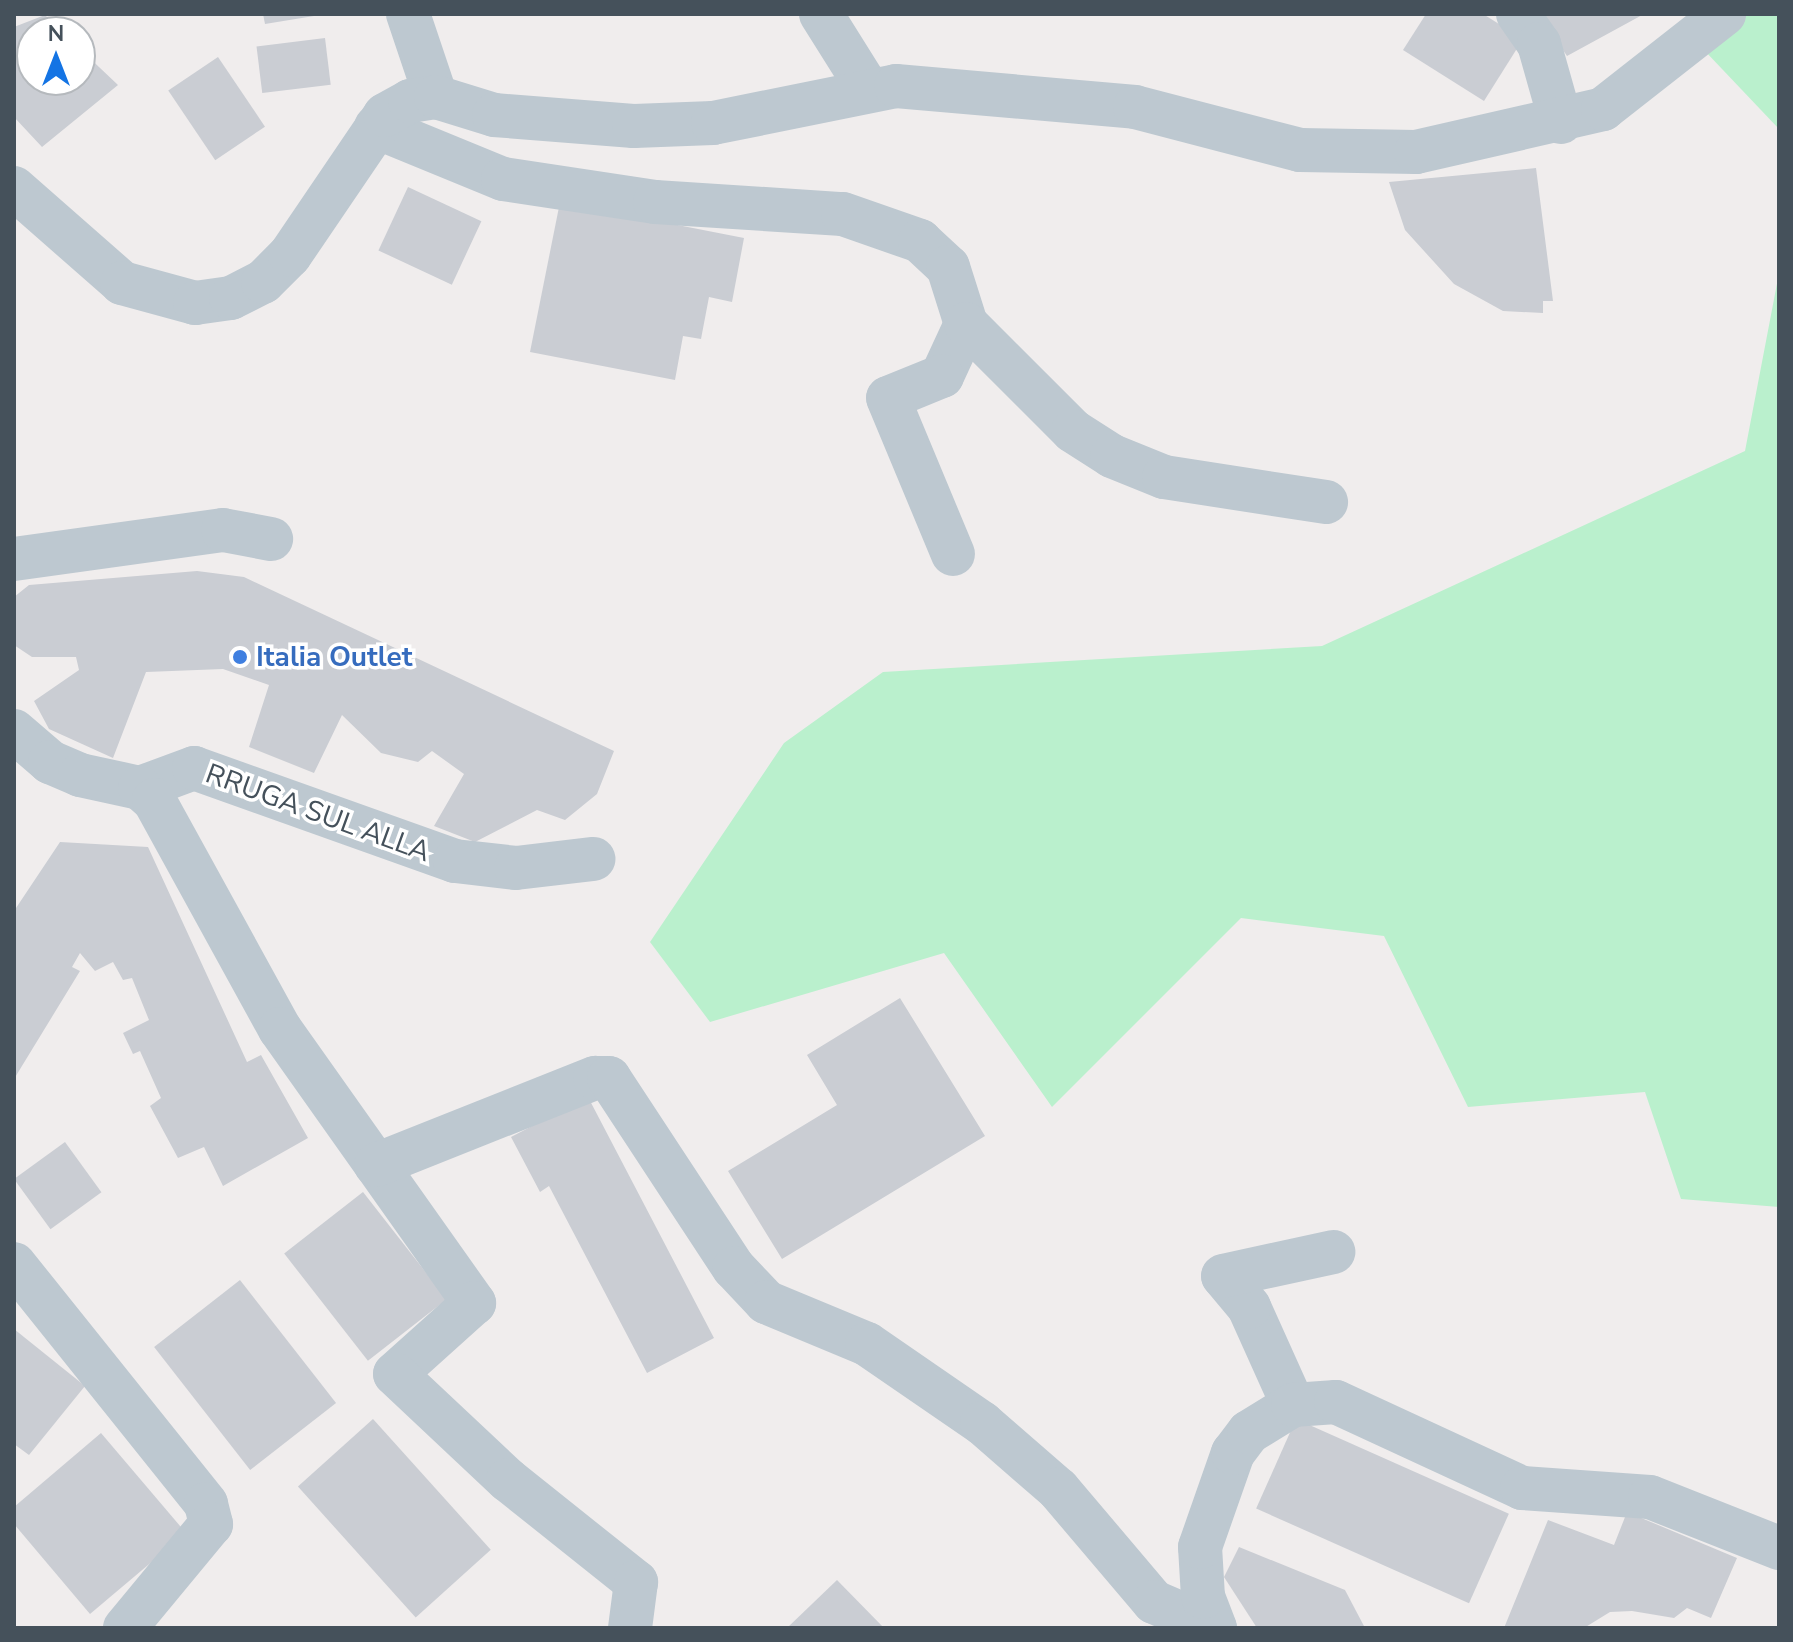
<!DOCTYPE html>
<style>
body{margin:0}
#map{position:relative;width:1793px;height:1642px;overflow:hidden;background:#f0eded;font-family:"Nunito Sans",sans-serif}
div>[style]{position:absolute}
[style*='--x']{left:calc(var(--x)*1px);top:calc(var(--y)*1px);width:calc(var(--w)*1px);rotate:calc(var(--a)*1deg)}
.green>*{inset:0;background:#baf0cd}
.building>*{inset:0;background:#cacdd3;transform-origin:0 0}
.minor>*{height:44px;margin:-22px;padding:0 22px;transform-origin:22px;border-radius:22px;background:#bdc8d0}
.dots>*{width:22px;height:22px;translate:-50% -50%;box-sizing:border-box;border:4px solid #fff;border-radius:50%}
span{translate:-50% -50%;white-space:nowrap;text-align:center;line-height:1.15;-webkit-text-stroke:7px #fff;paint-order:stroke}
.shop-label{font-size:28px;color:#366cbe;font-weight:700}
.left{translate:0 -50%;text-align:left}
.street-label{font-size:28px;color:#45515b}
.frame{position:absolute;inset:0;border:16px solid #45515b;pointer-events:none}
.north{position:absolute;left:16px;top:16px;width:80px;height:80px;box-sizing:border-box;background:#fff;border:2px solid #b5b9bd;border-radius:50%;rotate:0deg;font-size:22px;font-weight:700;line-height:32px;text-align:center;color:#45515b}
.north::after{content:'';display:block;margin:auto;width:28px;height:36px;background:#1474e4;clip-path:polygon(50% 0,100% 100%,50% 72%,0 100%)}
</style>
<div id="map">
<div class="green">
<div style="clip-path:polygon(1729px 14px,1779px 14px,1779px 129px,1704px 50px)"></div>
<div style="clip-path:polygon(1779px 273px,1779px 1207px,1681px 1199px,1645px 1092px,1468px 1107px,1384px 936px,1241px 918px,1052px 1107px,944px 953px,710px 1022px,650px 942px,784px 743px,883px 672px,1322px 646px,1745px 451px)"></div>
</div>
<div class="building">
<div style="clip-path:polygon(263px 14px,314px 14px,314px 16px,265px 24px)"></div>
<div style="clip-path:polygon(1426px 14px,1483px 14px,1523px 39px,1484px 101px,1403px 50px)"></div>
<div style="clip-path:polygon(1539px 14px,1644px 14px,1567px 56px)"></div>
<div style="clip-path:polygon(45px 15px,62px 32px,32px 32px,32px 80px,80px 80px,80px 49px,118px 85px,42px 147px,14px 117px,14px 27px)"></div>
<div style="left:325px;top:38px;width:47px;height:69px;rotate:83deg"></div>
<div style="left:218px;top:57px;width:84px;height:60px;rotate:56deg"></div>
<div style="clip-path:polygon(1536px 168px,1553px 301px,1543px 301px,1543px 313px,1503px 311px,1454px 284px,1405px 230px,1389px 182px)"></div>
<div style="left:408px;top:187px;width:81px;height:70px;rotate:25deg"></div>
<div style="clip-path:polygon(560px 202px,744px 238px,732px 302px,709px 297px,701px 339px,683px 336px,675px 380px,530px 352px)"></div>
<div style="clip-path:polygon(197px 571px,244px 577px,614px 751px,597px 794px,565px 820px,537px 810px,475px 842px,434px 826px,464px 774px,432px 751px,418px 762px,381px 753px,342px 715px,314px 773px,249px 747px,269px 685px,223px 669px,146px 672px,113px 758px,49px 729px,34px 701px,79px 670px,76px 657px,32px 657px,14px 645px,14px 597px,29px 585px)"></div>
<div style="clip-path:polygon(60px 842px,148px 847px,247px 1062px,261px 1055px,308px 1138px,223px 1186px,204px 1147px,178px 1158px,150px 1106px,161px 1098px,140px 1051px,133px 1054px,123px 1033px,149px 1020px,132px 978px,123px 980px,113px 962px,95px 971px,80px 953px,72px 967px,80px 971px,14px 1079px,14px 911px)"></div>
<div style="clip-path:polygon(900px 998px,985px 1136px,782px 1259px,728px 1171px,837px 1105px,807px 1055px)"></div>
<div style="clip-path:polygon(588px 1097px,714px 1338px,647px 1373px,549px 1186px,540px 1192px,511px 1137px)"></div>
<div style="left:65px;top:1142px;width:62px;height:63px;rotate:54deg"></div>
<div style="left:363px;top:1192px;width:136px;height:100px;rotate:52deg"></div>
<div style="left:240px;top:1280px;width:156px;height:109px;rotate:52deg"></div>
<div style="clip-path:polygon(14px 1329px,85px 1386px,29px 1455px,14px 1444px)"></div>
<div style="left:373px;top:1419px;width:176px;height:101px;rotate:48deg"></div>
<div style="left:1296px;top:1419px;width:233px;height:98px;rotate:24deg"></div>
<div style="clip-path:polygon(101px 1433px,186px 1533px,90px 1614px,14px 1524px,14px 1507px)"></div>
<div style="clip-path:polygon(1627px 1512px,1737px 1558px,1711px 1618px,1687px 1608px,1674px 1618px,1632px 1611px,1610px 1612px,1584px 1628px,1504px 1628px,1548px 1520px,1614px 1545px)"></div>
<div style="clip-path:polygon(1239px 1547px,1345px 1590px,1365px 1628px,1257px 1628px,1224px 1577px)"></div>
<div style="clip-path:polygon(837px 1580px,884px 1628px,787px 1628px)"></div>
</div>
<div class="minor">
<div style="--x:408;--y:14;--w:88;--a:71.4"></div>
<div style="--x:821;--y:14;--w:89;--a:57.9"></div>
<div style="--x:1518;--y:14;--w:37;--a:55"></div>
<div style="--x:1539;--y:44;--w:81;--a:74.2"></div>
<div style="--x:376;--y:127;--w:137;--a:22.3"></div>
<div style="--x:503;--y:179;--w:154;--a:8.6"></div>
<div style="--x:655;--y:202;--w:188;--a:3.7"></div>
<div style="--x:843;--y:214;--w:82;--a:19.3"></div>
<div style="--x:920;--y:241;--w:38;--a:43"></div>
<div style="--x:948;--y:267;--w:60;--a:72.5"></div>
<div style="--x:966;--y:324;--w:57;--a:114.8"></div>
<div style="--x:942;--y:376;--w:58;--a:157.8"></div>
<div style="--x:888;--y:398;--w:169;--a:67.4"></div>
<div style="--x:14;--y:188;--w:144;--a:41.3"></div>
<div style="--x:122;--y:283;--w:76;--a:15.3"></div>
<div style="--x:195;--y:303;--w:36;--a:-8"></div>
<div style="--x:231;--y:298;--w:36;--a:-27"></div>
<div style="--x:263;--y:282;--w:38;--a:-45"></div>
<div style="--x:290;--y:255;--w:169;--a:-55.8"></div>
<div style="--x:385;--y:115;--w:29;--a:-29"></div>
<div style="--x:410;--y:101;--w:26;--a:-9"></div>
<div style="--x:436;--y:97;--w:61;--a:17.2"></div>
<div style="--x:494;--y:115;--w:140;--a:4.5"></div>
<div style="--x:634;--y:126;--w:79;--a:-2.2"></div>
<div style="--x:713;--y:123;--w:187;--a:-11.4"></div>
<div style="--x:896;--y:86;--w:240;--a:5"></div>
<div style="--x:1135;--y:107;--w:171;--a:14.6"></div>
<div style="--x:1300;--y:150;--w:116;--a:1"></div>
<div style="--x:1416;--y:152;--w:192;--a:-12.9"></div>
<div style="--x:1603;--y:109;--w:154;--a:-38.1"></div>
<div style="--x:966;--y:324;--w:151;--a:45"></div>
<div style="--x:1073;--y:431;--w:46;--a:32.7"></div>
<div style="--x:1112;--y:456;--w:56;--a:22"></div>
<div style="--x:1164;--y:477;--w:164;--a:8.8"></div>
<div style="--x:14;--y:559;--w:211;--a:-7.9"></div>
<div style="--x:223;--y:530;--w:49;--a:10.6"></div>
<div style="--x:14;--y:731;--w:48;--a:40.7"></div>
<div style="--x:50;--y:762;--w:33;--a:23"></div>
<div style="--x:80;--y:775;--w:61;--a:12.2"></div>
<div style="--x:140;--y:788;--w:58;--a:-20.3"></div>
<div style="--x:194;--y:768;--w:277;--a:19.6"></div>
<div style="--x:455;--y:861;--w:61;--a:6.5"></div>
<div style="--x:516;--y:868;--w:78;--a:-6.7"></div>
<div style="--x:140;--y:788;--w:18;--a:41"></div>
<div style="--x:154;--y:800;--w:261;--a:61.2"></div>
<div style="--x:280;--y:1029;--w:336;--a:54.7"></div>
<div style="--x:474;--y:1303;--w:106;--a:138.1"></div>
<div style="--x:395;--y:1374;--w:155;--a:43.2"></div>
<div style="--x:508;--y:1480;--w:164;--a:38.6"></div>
<div style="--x:636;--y:1582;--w:46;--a:97.4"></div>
<div style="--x:376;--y:1165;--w:236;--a:-21.7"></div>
<div style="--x:595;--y:1078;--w:14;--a:0"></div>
<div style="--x:609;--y:1078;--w:227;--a:56.7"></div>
<div style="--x:734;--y:1268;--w:47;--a:46.7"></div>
<div style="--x:766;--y:1302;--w:109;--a:22.6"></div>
<div style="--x:867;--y:1344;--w:140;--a:34.5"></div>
<div style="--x:982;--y:1423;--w:101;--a:41"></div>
<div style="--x:1058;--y:1489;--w:148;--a:49.7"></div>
<div style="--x:1154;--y:1602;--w:66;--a:23.1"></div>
<div style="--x:14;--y:1264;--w:307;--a:51.3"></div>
<div style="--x:206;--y:1504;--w:21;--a:76"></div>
<div style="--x:211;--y:1524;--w:135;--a:129.6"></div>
<div style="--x:1293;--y:1405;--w:107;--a:-114.2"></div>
<div style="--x:1249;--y:1307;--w:40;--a:-130"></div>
<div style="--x:1223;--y:1276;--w:113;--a:-12.3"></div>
<div style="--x:1215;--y:1628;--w:33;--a:-111"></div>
<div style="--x:1203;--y:1597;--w:50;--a:-93.4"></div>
<div style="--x:1200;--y:1547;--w:100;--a:-70.7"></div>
<div style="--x:1233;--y:1453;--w:26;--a:-53"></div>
<div style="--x:1249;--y:1432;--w:52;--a:-31.5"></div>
<div style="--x:1293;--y:1405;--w:43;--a:-4"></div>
<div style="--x:1336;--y:1402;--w:205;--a:24.8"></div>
<div style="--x:1522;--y:1488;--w:128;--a:4"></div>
<div style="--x:1650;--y:1497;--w:139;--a:21.6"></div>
</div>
<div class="dots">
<div style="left:240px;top:657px;background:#3f7fe0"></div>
</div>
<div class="shop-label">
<span class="left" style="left:256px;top:657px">Italia Outlet</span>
</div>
<div class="street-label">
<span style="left:318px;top:813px;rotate:20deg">RRUGA SUL ALLA</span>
</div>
<div class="frame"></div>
<div class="north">N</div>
</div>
